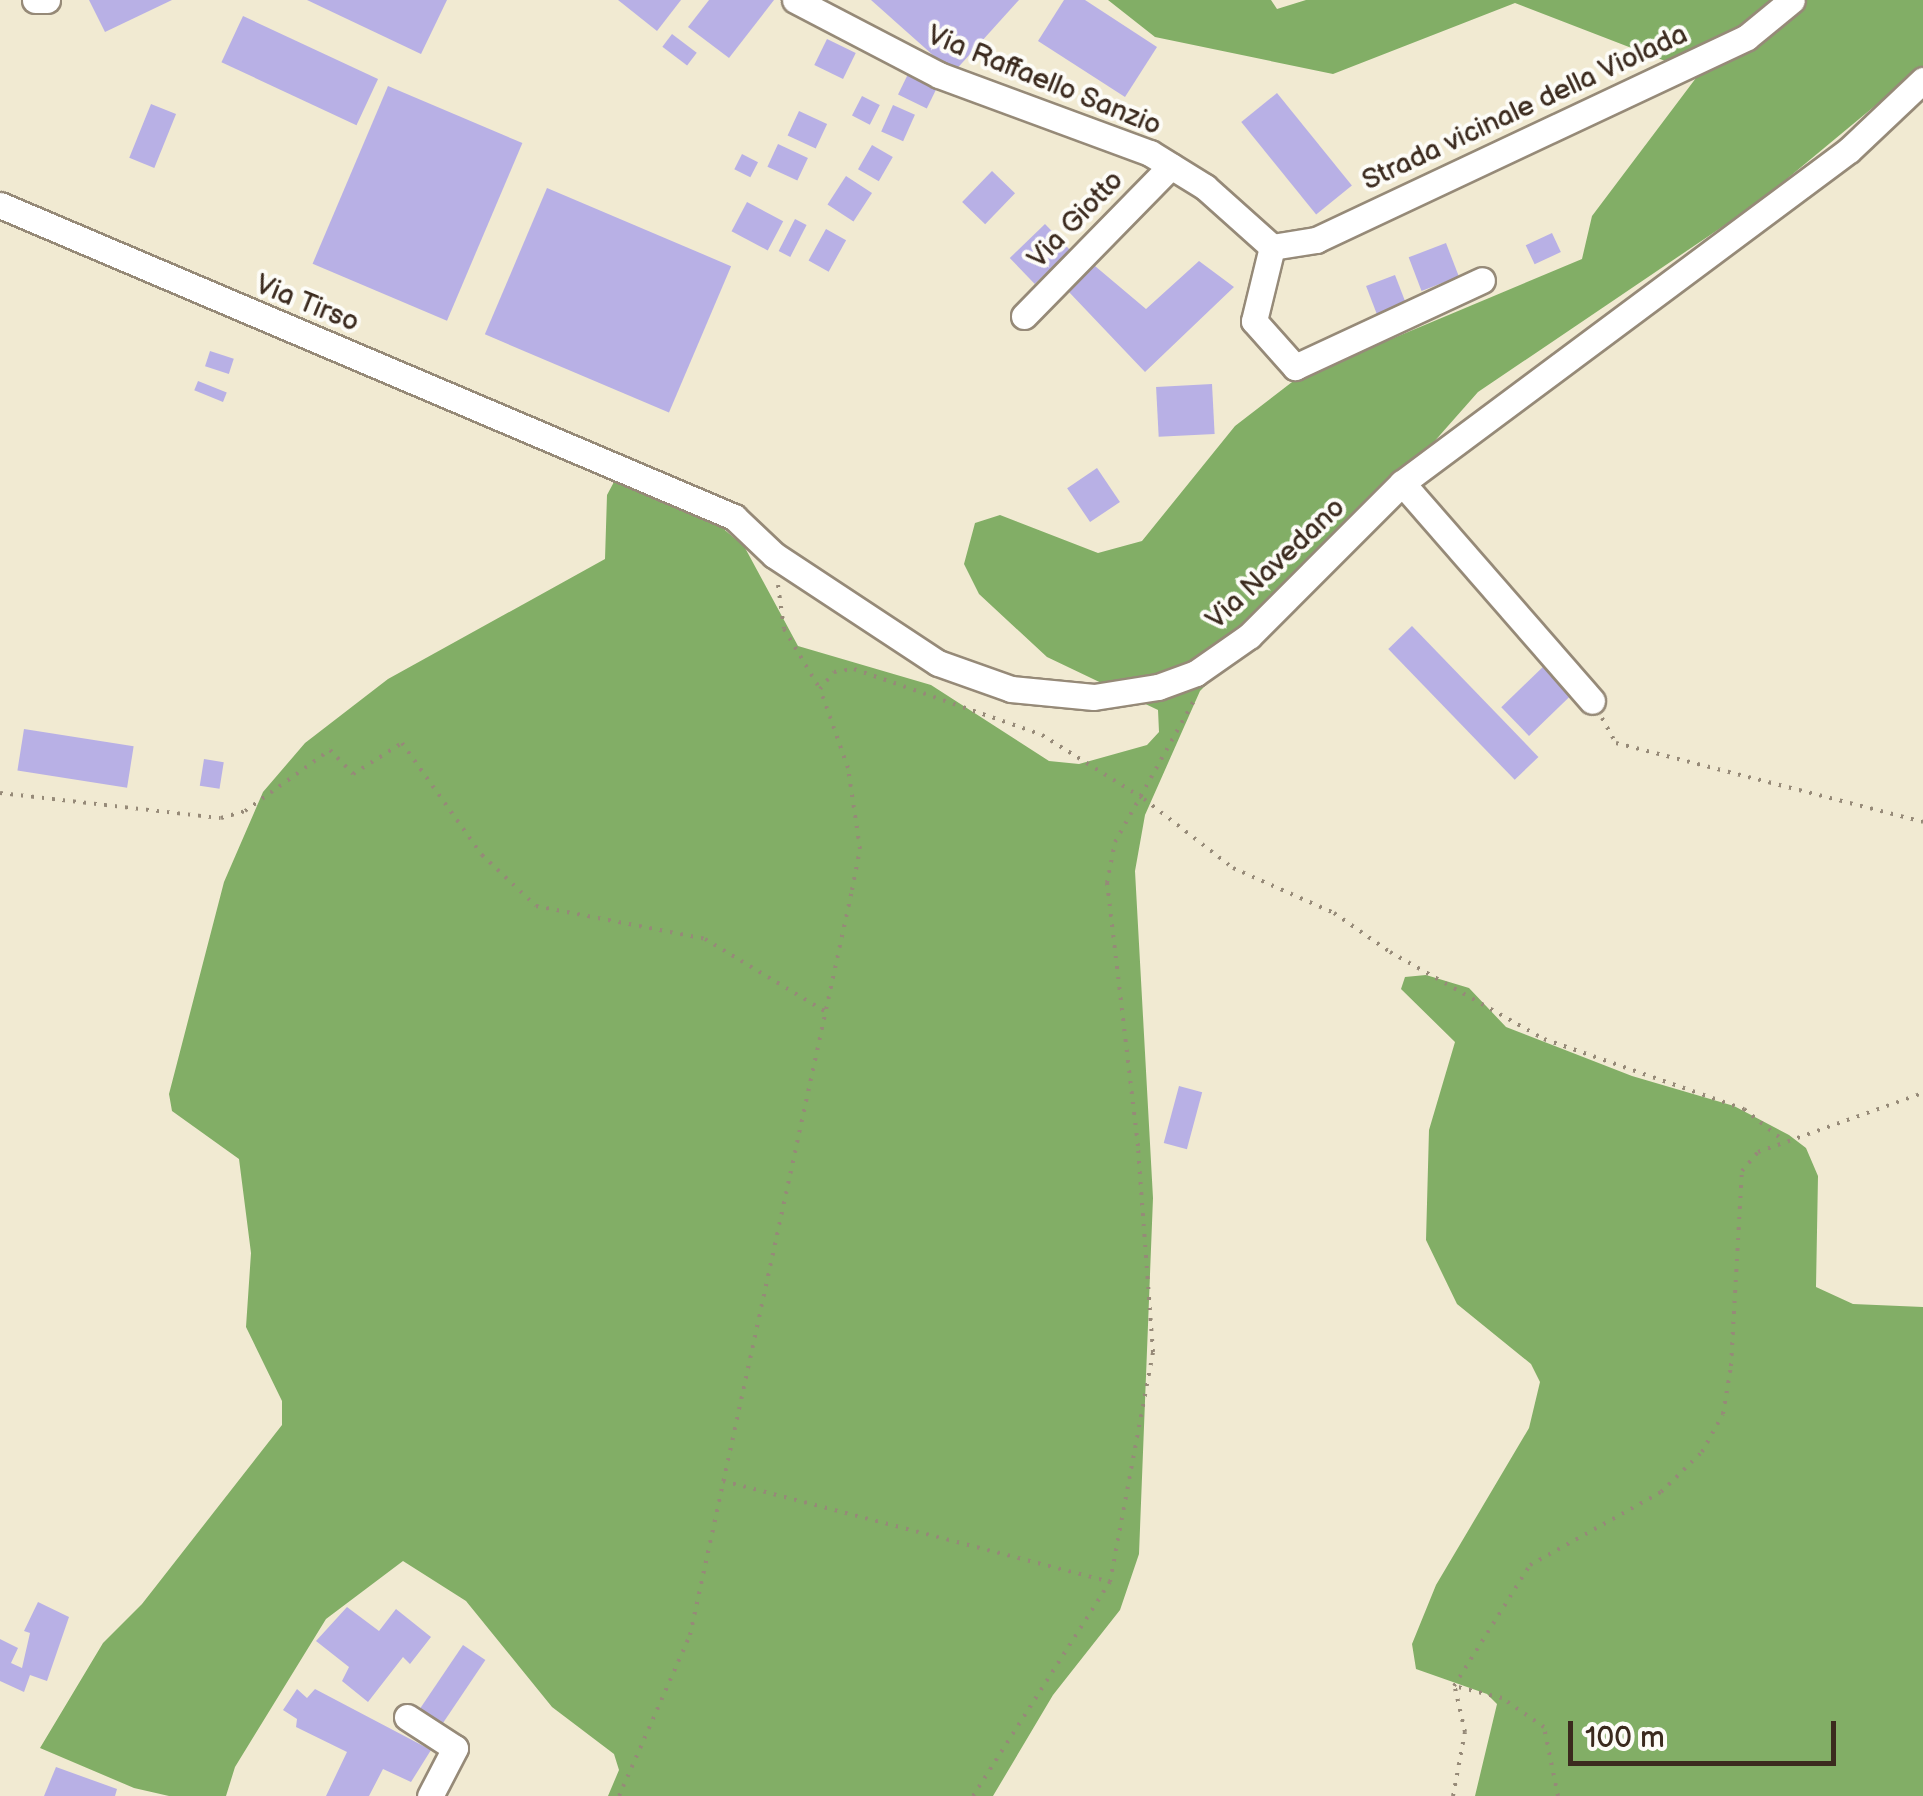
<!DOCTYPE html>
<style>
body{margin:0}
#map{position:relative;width:1923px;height:1796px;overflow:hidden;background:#f1ead2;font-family:"Balsamiq Sans",sans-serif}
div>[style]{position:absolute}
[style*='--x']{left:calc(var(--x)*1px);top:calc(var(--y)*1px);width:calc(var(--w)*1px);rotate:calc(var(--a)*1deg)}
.forest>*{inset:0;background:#82ae66}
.building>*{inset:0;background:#b8b0e5;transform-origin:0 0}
.path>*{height:4px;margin-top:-2px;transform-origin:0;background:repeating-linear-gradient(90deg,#968a78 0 2.5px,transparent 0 10.5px)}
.roads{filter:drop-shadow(2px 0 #968a78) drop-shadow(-2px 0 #968a78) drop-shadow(0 2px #968a78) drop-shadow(0 -2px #968a78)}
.minor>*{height:25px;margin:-12.5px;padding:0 12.5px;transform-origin:12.5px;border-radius:12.5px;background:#fff}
span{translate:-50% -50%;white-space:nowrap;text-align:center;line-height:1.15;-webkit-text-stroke:8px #fdfcf7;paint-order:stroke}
.street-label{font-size:28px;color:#3b2a1e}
.scale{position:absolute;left:1568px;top:1721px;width:268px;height:45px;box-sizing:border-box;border:5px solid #3b2a1e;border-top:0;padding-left:12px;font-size:30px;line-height:35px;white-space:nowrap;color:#3b2a1e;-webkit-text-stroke:8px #fdfcf7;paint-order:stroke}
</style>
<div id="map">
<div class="forest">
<div style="clip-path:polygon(1108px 0,1271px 0,1277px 9px,1306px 0,1923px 0,1923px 66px,1759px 202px,1478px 392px,1319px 572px,1200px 691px,1145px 815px,1135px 871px,1153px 1198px,1139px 1554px,1120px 1610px,1053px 1695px,993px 1796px,608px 1796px,619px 1770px,614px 1754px,552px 1707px,466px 1601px,403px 1561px,326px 1619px,235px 1767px,226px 1796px,169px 1796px,134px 1788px,40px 1748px,103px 1643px,142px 1604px,282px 1425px,282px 1401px,246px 1327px,251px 1253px,239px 1159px,172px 1111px,169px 1094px,224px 882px,263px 792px,305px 743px,388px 679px,605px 559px,607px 495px,615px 480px,720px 526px,744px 546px,798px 646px,931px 685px,1049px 761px,1079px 764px,1147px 745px,1159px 732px,1158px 710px,1047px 657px,979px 594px,964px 564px,975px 523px,1000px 515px,1098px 553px,1142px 541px,1235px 426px,1296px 379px,1582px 259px,1592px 216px,1699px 74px,1515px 3px,1333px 74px,1155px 37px)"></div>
<div style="clip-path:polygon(1426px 975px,1469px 988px,1506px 1027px,1632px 1076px,1734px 1106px,1789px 1135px,1806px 1148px,1818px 1176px,1816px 1287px,1853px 1304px,1923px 1307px,1923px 1796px,1475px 1796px,1497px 1704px,1487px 1694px,1416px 1669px,1412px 1644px,1436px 1585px,1529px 1428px,1540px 1382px,1531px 1364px,1457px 1304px,1426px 1240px,1429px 1130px,1455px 1042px,1401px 989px,1405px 977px)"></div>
</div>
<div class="building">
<div style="clip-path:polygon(89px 0,172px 0,105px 32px)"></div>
<div style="clip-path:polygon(307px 0,447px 0,421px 54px)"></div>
<div style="clip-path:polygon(618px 0,681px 0,657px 31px)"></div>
<div style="clip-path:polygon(709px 0,774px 0,729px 58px,688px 27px)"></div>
<div style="clip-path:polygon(871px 0,1019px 0,953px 73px)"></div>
<div style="clip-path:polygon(1064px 0,1085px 0,1157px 47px,1125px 97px,1038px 41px)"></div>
<div style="left:243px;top:16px;width:149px;height:51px;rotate:25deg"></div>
<div style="left:672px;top:34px;width:31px;height:16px;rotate:37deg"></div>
<div style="left:827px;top:39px;width:32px;height:29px;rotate:26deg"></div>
<div style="left:909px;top:72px;width:32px;height:25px;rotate:26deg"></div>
<div style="left:388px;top:86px;width:146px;height:193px;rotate:23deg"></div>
<div style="left:1277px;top:93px;width:119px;height:46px;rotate:51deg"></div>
<div style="left:862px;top:96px;width:20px;height:22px;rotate:27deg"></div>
<div style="left:151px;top:104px;width:27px;height:58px;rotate:22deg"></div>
<div style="left:893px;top:105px;width:24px;height:29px;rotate:24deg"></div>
<div style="left:799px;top:111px;width:31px;height:27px;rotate:25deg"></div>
<div style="left:778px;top:144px;width:33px;height:25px;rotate:25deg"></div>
<div style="left:872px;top:145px;width:24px;height:28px;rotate:30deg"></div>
<div style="left:742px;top:154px;width:18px;height:17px;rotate:27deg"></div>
<div style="left:992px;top:171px;width:32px;height:43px;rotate:44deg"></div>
<div style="left:846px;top:176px;width:31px;height:34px;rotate:33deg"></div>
<div style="left:547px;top:188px;width:200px;height:159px;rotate:23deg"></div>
<div style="left:747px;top:202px;width:41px;height:33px;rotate:28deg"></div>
<div style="left:795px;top:219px;width:13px;height:36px;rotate:27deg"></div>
<div style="left:1045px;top:224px;width:36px;height:49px;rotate:46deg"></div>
<div style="left:826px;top:229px;width:23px;height:36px;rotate:29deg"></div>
<div style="left:1552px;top:233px;width:21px;height:29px;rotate:65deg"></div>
<div style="left:1446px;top:243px;width:36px;height:40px;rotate:69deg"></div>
<div style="clip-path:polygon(1199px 261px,1234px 287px,1145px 372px,1068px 291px,1095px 266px,1146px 309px)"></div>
<div style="left:1395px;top:275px;width:30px;height:31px;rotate:69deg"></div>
<div style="left:210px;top:351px;width:25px;height:16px;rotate:18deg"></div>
<div style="left:198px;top:381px;width:31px;height:10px;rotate:22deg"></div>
<div style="left:1212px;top:384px;width:50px;height:56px;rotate:87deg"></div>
<div style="left:1097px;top:468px;width:41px;height:36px;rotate:56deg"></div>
<div style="left:1412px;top:626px;width:182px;height:33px;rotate:46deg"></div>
<div style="left:1548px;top:662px;width:40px;height:65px;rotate:46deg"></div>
<div style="left:24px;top:729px;width:111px;height:42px;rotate:9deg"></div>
<div style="left:204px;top:759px;width:20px;height:27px;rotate:9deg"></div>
<div style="left:1179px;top:1086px;width:24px;height:59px;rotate:15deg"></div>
<div style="clip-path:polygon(38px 1602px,69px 1617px,47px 1681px,30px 1675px,24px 1692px,0 1681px,0 1639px,18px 1648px,11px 1663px,22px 1668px,30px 1633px,24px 1631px)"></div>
<div style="clip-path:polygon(347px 1607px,379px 1631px,396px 1609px,431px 1637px,410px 1664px,403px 1657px,368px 1702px,342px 1681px,349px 1667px,316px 1641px)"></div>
<div style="left:463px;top:1645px;width:27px;height:77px;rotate:34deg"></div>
<div style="clip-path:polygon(297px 1689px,307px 1698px,315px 1689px,431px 1750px,411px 1782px,383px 1769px,369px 1796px,326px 1796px,347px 1752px,296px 1727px,297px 1719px,283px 1710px)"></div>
<div style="clip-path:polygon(56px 1767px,117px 1789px,115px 1796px,44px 1796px)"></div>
</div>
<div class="path">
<div style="--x:778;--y:585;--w:44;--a:82.2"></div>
<div style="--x:784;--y:629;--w:70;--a:59"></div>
<div style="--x:1602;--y:718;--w:29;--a:61"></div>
<div style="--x:1616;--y:743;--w:317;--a:14.4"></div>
<div style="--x:0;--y:793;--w:222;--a:6.5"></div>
<div style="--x:221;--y:818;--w:25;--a:-16"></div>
<div style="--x:245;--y:811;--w:105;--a:-35.7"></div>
<div style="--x:330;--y:750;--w:33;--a:46"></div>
<div style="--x:353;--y:774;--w:58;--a:-32.3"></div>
<div style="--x:402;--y:743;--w:138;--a:54.5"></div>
<div style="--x:482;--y:855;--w:74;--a:43.4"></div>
<div style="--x:536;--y:906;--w:172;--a:11"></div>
<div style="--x:705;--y:939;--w:141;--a:31.1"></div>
<div style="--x:723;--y:1481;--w:400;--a:14.6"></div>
<div style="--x:619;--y:1796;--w:176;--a:-66.2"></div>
<div style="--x:690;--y:1635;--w:762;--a:-77.73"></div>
<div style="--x:852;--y:890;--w:42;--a:-79"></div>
<div style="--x:860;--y:849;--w:82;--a:-98.4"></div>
<div style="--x:848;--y:768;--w:84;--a:-109.5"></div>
<div style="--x:820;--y:689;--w:22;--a:-51"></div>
<div style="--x:834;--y:672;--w:20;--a:-9"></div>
<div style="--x:854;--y:669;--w:199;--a:19.3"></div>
<div style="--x:1042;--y:735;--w:120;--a:32.1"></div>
<div style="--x:1144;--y:799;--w:113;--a:37.8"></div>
<div style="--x:1233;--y:868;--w:111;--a:24"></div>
<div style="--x:1334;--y:913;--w:68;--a:34.9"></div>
<div style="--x:1390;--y:952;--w:177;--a:29.5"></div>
<div style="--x:1544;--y:1039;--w:212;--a:19.3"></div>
<div style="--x:1744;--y:1109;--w:51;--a:38.7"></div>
<div style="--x:973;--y:1796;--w:254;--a:-57.4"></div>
<div style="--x:1110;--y:1582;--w:234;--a:-79.4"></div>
<div style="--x:1153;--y:1352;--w:207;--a:-94.2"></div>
<div style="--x:1138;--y:1146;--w:265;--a:-96.7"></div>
<div style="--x:1107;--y:883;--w:42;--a:-79"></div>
<div style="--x:1115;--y:842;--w:166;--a:-60.8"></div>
<div style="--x:1453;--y:1796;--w:65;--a:-79.4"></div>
<div style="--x:1465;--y:1732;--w:45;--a:-102.8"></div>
<div style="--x:1558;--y:1796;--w:70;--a:-101.5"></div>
<div style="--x:1544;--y:1727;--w:51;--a:-145.4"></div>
<div style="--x:1502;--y:1698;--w:49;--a:-166"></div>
<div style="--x:1454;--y:1686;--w:143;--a:-57.9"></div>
<div style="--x:1530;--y:1565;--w:150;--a:-29.1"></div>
<div style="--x:1661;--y:1492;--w:57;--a:-44.3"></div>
<div style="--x:1702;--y:1452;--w:43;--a:-61.1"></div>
<div style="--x:1723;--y:1414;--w:49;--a:-80.5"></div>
<div style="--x:1731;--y:1366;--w:195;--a:-86.8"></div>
<div style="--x:1742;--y:1171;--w:25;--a:-50"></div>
<div style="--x:1758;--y:1152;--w:175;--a:-19.7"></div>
</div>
<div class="roads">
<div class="minor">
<div style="--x:35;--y:0;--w:12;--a:0"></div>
<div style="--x:795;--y:0;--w:162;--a:27.5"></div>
<div style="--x:939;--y:75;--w:225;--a:20.3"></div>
<div style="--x:1150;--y:153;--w:65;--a:31.7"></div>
<div style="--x:1205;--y:187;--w:90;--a:41.8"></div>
<div style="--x:1272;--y:247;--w:76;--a:103.7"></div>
<div style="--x:1254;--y:321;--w:62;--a:48.3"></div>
<div style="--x:1295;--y:367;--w:206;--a:-24.9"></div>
<div style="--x:0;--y:205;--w:798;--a:23.03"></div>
<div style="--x:734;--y:517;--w:55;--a:43.5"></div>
<div style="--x:774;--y:555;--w:196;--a:33.4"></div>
<div style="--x:938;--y:663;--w:77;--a:19.6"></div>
<div style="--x:1011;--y:689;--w:83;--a:5.5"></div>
<div style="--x:1094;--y:697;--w:65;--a:-8.9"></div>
<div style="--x:1158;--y:687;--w:40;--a:-20.2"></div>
<div style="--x:1196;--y:673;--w:65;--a:-34.9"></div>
<div style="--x:1249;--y:636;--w:216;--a:-45"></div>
<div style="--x:1402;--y:483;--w:557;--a:-36.68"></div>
<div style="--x:1849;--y:150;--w:102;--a:-43.4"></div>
<div style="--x:1272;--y:247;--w:45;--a:-9"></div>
<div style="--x:1316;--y:240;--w:476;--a:-25.2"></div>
<div style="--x:1747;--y:37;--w:58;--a:-39.4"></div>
<div style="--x:1024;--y:316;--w:210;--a:-45.6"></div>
<div style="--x:1402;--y:483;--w:289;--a:48.9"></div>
<div style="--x:407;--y:1717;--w:57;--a:32.9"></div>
<div style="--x:455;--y:1748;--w:54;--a:117.5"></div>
</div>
</div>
<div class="street-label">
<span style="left:1044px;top:81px;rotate:22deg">Via Raffaello Sanzio</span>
<span style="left:1525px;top:108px;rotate:-25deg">Strada vicinale della Violada</span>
<span style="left:1076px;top:220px;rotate:-46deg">Via Giotto</span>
<span style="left:307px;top:304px;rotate:22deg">Via Tirso</span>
<span style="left:1276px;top:564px;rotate:-43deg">Via Navedano</span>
</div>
<div class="scale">100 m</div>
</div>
